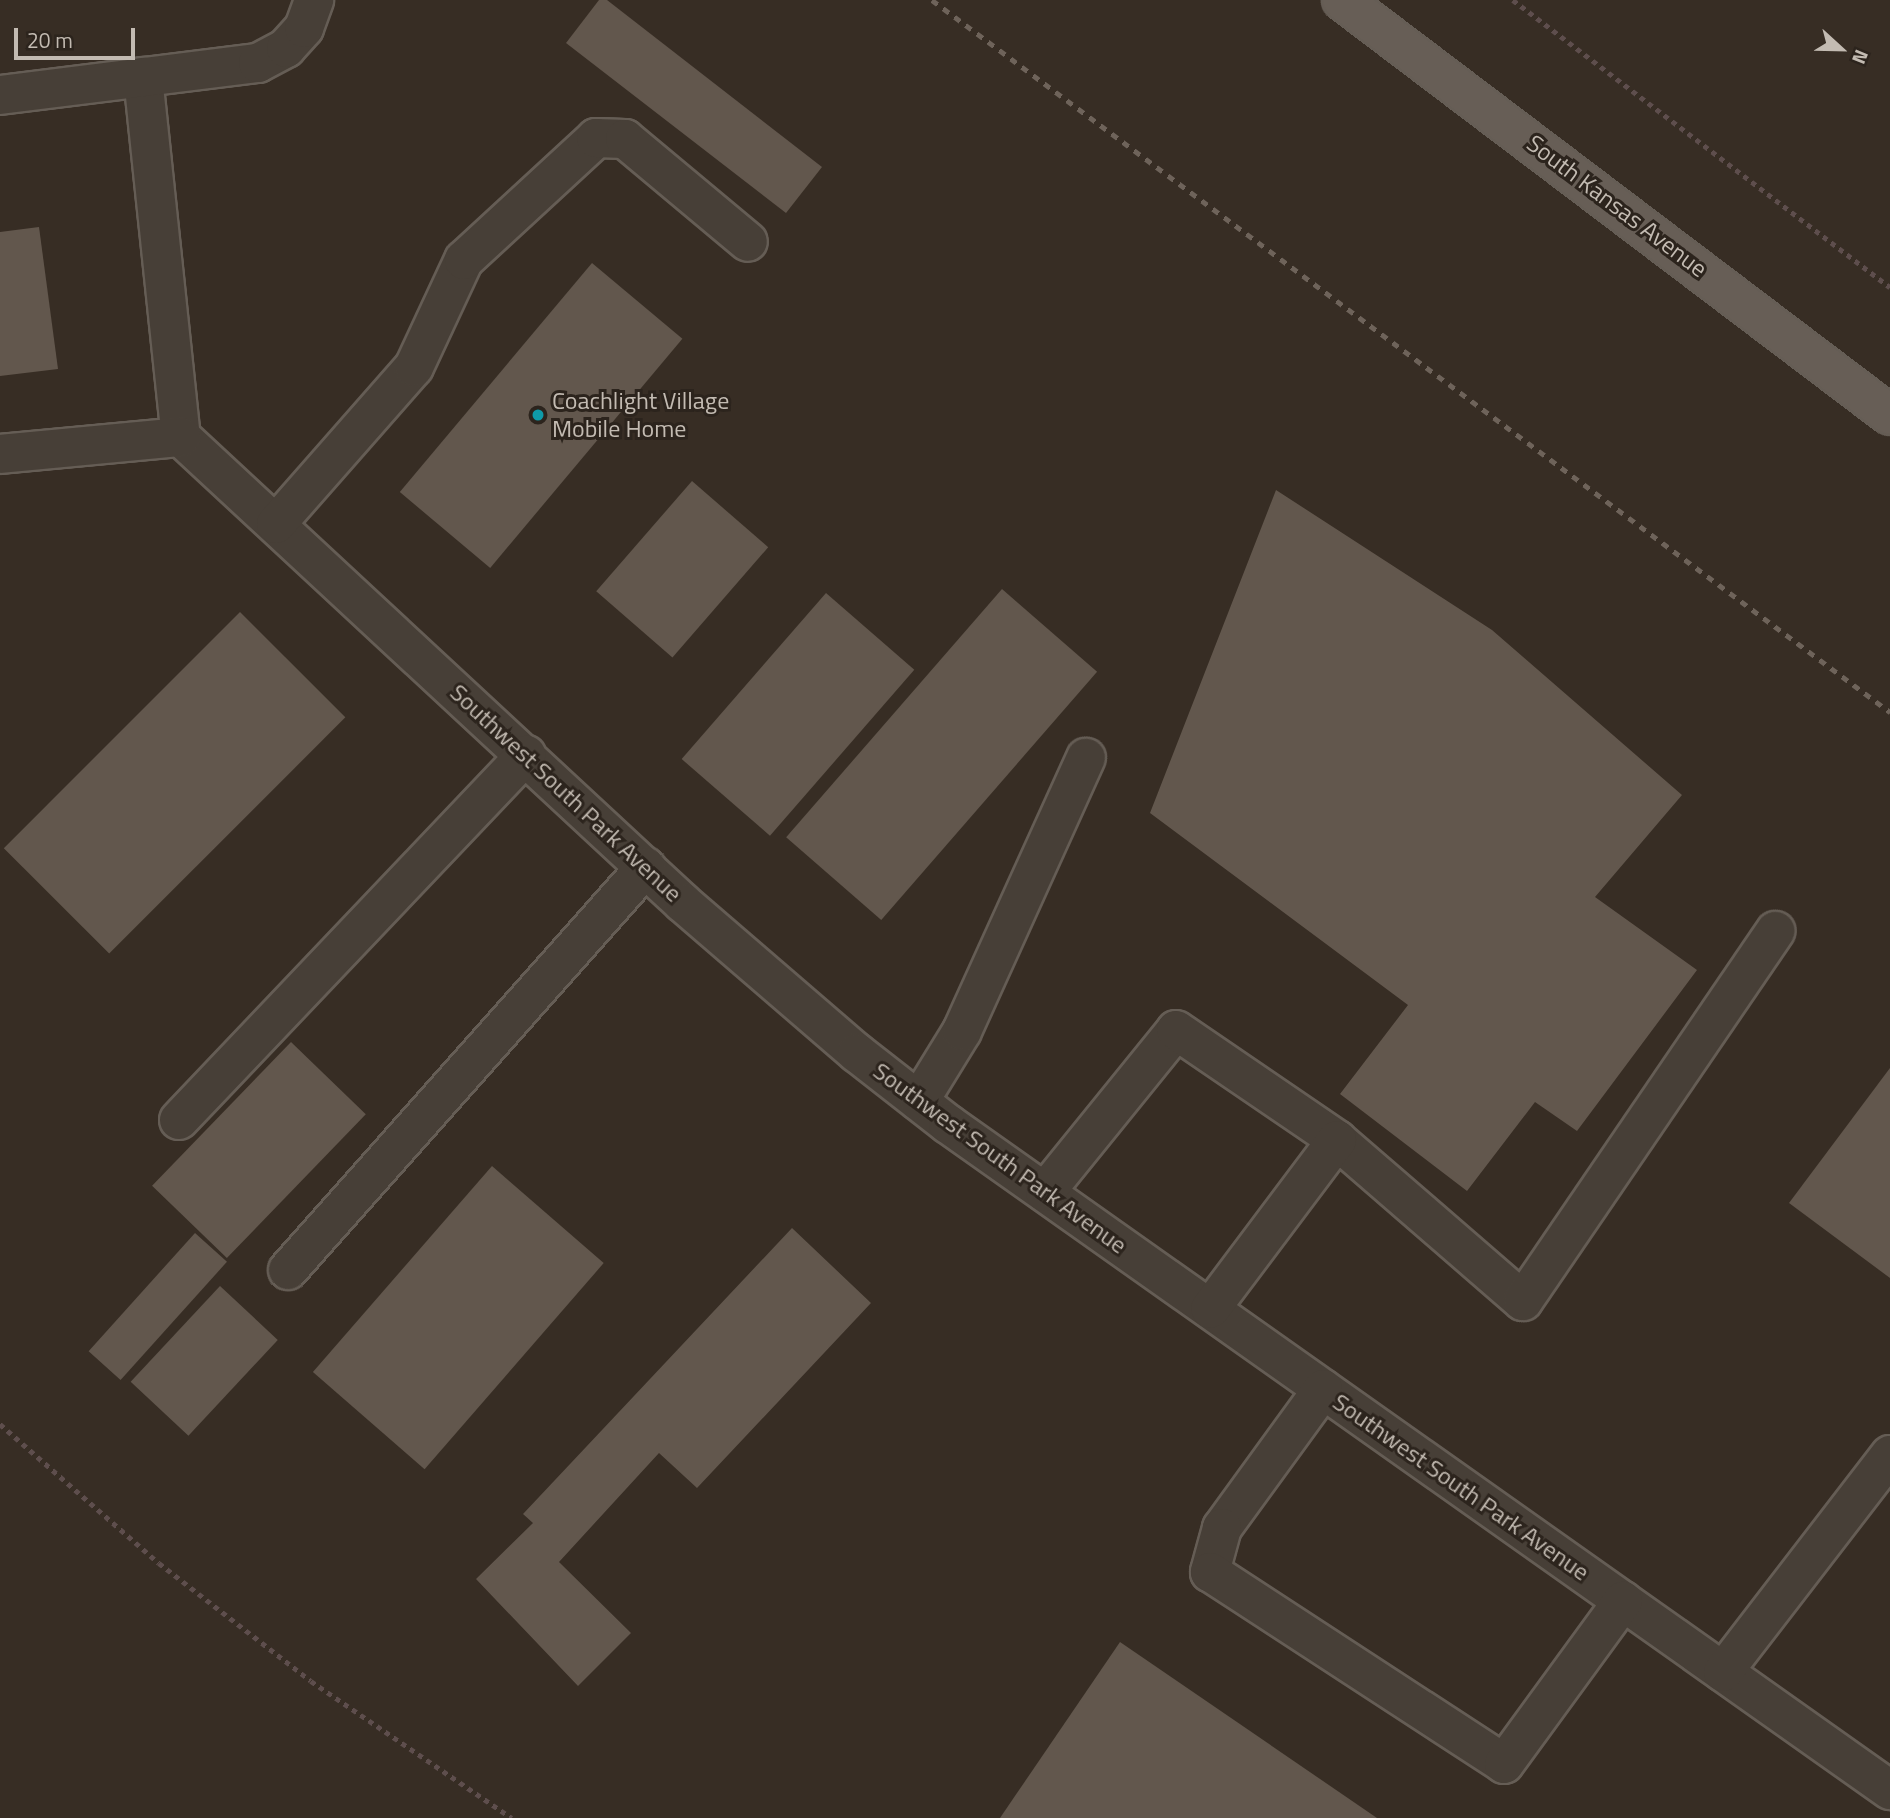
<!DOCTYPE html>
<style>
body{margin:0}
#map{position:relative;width:1890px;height:1818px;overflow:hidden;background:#372d24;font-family:"Titillium Web",sans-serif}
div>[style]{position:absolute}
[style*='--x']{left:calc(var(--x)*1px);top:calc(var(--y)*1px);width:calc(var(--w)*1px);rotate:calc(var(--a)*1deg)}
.building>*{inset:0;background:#62574d;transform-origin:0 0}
.path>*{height:4.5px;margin-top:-2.25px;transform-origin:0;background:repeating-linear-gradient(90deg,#5e4e4d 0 5px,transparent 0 10px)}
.roads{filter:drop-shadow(2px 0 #655d55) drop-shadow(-2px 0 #655d55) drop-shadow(0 2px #655d55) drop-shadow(0 -2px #655d55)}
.minor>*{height:38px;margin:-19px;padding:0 19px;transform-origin:19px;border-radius:19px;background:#473f37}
.major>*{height:38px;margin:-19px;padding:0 19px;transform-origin:19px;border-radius:19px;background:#675e56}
.rail>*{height:5px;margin-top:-2.5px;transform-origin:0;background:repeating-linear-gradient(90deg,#6e635a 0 7px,transparent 0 14px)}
.dots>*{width:19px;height:19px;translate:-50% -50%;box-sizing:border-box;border:4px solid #2c241d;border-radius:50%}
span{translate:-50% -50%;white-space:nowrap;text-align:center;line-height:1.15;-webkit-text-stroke:6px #2c241d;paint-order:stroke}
.street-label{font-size:24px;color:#c3bbb2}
.poi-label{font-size:24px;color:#c3bbb2}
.left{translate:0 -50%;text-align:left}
.north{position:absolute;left:1806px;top:14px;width:70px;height:70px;-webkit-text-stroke:5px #2c241d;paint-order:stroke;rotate:112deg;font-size:19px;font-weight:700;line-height:28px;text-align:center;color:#c3bbb2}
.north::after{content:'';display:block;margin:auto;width:24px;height:32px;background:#c3bbb2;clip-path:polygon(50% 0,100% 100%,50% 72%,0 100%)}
.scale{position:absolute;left:14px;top:28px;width:121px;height:32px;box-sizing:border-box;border:4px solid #c3bbb2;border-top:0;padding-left:9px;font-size:21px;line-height:24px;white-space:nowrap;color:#c3bbb2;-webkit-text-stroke:5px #2c241d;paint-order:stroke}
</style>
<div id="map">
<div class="building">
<div style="clip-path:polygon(599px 0,607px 0,822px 167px,786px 213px,566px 43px)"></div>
<div style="clip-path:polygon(39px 227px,58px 369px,0 376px,0 232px)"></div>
<div style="left:592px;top:263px;width:118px;height:299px;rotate:40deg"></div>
<div style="left:692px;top:481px;width:101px;height:146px;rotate:41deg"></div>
<div style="clip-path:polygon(1276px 490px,1492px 630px,1682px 795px,1595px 897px,1697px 970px,1577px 1131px,1535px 1102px,1467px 1191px,1340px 1094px,1408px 1005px,1150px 813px)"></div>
<div style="left:1002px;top:589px;width:126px;height:329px;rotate:41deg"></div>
<div style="left:826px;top:593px;width:117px;height:220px;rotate:41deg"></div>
<div style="left:240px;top:612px;width:149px;height:334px;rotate:45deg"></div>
<div style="left:291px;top:1042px;width:104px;height:200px;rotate:44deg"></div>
<div style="clip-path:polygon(1890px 1068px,1890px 1278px,1789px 1203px)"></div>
<div style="left:492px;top:1166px;width:148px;height:273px;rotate:41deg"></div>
<div style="clip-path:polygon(792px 1228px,871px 1303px,697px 1488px,659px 1453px,559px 1562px,631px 1633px,578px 1686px,476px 1579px,533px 1523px,523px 1514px)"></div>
<div style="left:195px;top:1233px;width:43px;height:159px;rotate:42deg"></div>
<div style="left:220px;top:1286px;width:79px;height:131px;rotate:43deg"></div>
<div style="clip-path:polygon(1120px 1642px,1377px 1818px,1000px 1818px)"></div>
</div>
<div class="path">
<div style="--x:1513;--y:0;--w:474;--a:37.3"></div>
<div style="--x:0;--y:1424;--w:211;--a:41.2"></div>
<div style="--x:159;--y:1563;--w:192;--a:37.8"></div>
<div style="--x:311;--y:1681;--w:243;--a:34.3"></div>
</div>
<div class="roads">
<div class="minor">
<div style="--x:143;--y:77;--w:362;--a:84"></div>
<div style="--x:0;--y:95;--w:260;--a:-7.1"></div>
<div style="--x:258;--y:63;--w:32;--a:-28"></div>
<div style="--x:286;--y:48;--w:27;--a:-48"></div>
<div style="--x:304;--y:28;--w:30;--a:-70"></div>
<div style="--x:181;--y:437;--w:685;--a:42.87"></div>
<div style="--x:683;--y:903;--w:230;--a:40.8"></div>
<div style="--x:857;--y:1053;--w:115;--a:38"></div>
<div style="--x:948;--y:1124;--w:1154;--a:35.26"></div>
<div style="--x:0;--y:454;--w:182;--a:-5.4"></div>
<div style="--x:276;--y:524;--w:209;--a:-48.7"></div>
<div style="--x:414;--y:367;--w:118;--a:-65"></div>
<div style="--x:464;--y:260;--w:180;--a:-42.7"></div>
<div style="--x:596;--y:138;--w:29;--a:2"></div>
<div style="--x:625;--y:139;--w:160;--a:39.9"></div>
<div style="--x:919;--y:1101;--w:82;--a:-58.4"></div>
<div style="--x:962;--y:1031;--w:300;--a:-65.6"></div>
<div style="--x:179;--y:1120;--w:504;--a:-46.45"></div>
<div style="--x:1337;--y:1140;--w:246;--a:40.9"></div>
<div style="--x:1523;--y:1301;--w:448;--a:-55.7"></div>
<div style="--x:1045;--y:1192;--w:208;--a:-51"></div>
<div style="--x:1176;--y:1030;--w:195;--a:34.3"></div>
<div style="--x:1337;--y:1140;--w:211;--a:126.9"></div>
<div style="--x:288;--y:1270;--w:539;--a:-48.38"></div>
<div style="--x:1323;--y:1389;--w:172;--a:126"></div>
<div style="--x:1222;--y:1528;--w:46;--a:105.3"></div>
<div style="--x:1210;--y:1572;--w:351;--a:33.1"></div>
<div style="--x:1504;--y:1764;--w:202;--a:-53.9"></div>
<div style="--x:1723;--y:1672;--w:274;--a:-52.4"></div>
</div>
<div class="major">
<div style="--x:1342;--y:0;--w:687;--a:37.14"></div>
</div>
</div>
<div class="rail">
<div style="--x:932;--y:0;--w:1194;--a:36.62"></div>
</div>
<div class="dots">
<div style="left:538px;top:415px;background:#0f9aa8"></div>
</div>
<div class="street-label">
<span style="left:1617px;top:206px;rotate:37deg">South Kansas Avenue</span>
<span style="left:566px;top:793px;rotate:43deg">Southwest South Park Avenue</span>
<span style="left:1000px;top:1158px;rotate:36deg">Southwest South Park Avenue</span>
<span style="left:1461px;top:1487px;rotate:35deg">Southwest South Park Avenue</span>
</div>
<div class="poi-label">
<span class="left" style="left:552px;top:415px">Coachlight Village<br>Mobile Home</span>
</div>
<div class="north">N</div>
<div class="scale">20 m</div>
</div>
